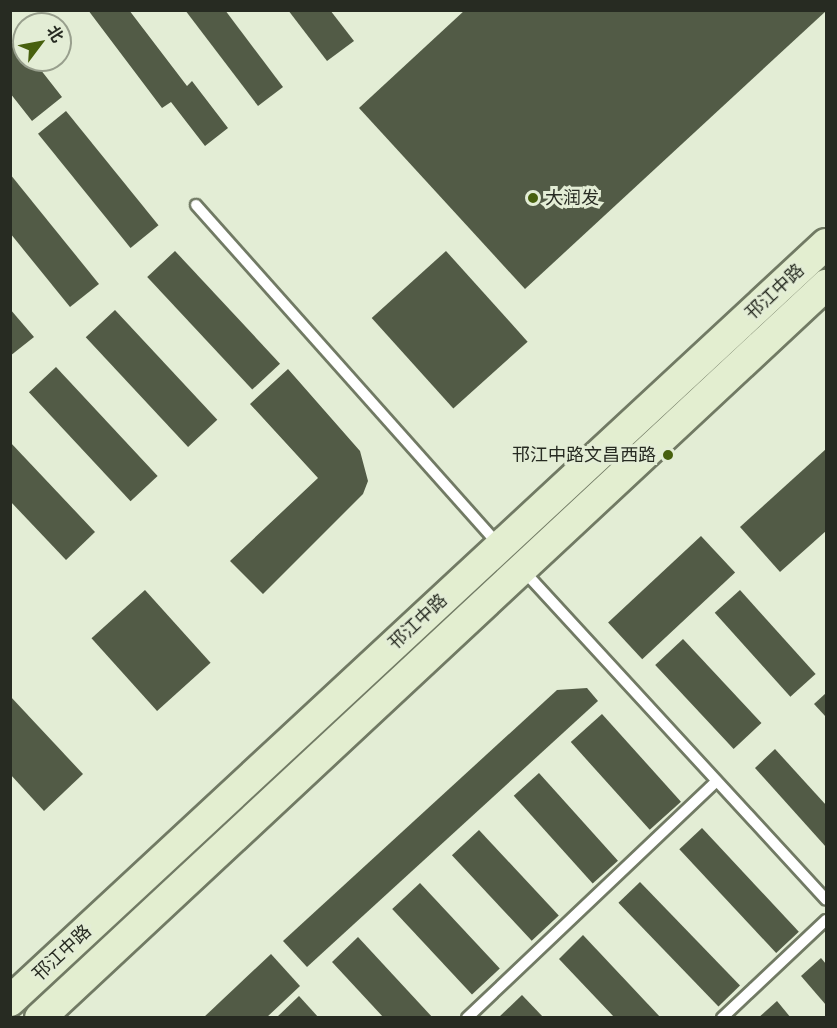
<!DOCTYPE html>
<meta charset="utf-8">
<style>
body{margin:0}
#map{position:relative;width:837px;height:1028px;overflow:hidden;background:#e3edd5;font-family:Inter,"Noto Sans SC",sans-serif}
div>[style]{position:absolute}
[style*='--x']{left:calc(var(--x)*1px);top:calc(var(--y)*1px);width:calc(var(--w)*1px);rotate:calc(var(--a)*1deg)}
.building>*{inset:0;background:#525b46;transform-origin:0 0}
.roads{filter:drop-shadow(2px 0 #717a64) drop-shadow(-2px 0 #717a64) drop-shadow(0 2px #717a64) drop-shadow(0 -2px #717a64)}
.lane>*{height:10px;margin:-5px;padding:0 5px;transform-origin:5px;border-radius:5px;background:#fff}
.secondary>*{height:30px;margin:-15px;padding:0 15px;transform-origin:15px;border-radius:15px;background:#e3eed0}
.dots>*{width:16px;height:16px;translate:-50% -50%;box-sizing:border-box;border:3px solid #e3edd5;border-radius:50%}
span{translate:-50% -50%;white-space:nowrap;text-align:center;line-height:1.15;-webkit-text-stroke:6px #e3edd5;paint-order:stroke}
.poi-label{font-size:18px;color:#272b22}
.left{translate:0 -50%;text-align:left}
.right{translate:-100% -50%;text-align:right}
.street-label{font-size:18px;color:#272b22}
.frame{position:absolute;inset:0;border:12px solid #272b22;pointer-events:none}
.north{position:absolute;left:12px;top:12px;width:60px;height:60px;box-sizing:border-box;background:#e3edd5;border:2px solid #989f8d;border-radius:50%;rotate:58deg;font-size:16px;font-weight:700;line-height:24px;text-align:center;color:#272b22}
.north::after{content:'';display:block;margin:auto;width:21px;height:27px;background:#47600e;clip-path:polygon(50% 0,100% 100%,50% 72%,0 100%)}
</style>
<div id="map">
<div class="building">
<div style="clip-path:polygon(88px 10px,129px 10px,187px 86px,192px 81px,228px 128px,205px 146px,171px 102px,162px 108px)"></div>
<div style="clip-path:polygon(185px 10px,225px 10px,283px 87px,258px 106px)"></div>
<div style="clip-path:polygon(288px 10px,330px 10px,354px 41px,327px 61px)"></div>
<div style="clip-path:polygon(465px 10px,826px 10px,826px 11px,525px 289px,359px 108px)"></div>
<div style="clip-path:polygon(17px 40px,24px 60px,33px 60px,62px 97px,32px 121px,10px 93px,10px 45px)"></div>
<div style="left:66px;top:111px;width:147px;height:36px;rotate:51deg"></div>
<div style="clip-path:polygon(10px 174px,99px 284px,70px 307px,10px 233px)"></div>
<div style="left:175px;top:251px;width:154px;height:38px;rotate:47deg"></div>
<div style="left:446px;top:251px;width:122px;height:100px;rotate:48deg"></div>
<div style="clip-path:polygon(10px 309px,34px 337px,10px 356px)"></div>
<div style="left:115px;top:310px;width:150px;height:40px;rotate:47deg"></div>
<div style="left:56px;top:367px;width:149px;height:37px;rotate:47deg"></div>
<div style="clip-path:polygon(288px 369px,360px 451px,368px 481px,363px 494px,263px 594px,230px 561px,318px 478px,250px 404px)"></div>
<div style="clip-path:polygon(10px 442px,95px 532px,66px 560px,10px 501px)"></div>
<div style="clip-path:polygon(826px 449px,826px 531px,780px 572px,740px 527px)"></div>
<div style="left:701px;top:536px;width:50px;height:127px;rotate:47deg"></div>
<div style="left:145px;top:590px;width:98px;height:72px;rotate:48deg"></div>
<div style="left:740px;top:590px;width:113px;height:34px;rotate:48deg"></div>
<div style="left:683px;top:639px;width:115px;height:38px;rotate:47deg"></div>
<div style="clip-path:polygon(587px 688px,598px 701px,307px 967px,283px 941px,557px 690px)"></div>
<div style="clip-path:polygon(826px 693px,826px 717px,814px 704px)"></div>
<div style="clip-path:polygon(10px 696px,83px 774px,44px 811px,10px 774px)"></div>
<div style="left:602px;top:714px;width:118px;height:42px;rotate:48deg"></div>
<div style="clip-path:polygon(775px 749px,826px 805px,826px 847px,755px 768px)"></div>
<div style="left:539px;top:773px;width:118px;height:34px;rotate:48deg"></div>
<div style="left:702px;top:828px;width:142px;height:31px;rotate:47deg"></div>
<div style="left:479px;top:830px;width:117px;height:37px;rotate:47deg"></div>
<div style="left:640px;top:882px;width:144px;height:30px;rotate:46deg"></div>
<div style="left:420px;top:883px;width:117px;height:38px;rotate:47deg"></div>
<div style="clip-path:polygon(583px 935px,661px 1018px,615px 1018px,559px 959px)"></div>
<div style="clip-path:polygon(358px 937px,433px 1018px,384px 1018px,332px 962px)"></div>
<div style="clip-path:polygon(271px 954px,300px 986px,266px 1018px,203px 1018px)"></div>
<div style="clip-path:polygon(821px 958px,826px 964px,826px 1005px,801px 976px)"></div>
<div style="clip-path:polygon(522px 995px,544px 1018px,498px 1018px)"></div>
<div style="clip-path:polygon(299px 996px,319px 1018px,276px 1018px)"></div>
<div style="clip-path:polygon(777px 1001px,791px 1018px,758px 1018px)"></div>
</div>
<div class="roads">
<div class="lane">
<div style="--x:196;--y:205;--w:455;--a:48.3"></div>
<div style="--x:522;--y:569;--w:449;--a:47.4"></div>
<div style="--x:467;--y:1018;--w:344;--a:-43.5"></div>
<div style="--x:722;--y:1018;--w:143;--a:-43.3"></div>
</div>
<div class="secondary">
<div style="--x:10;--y:1001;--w:1113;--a:-42.85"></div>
<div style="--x:40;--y:1018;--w:1075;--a:-43"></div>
</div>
</div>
<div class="dots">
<div style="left:533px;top:198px;background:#47600e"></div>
<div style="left:668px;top:455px;background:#47600e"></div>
</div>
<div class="poi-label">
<span class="left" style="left:545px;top:198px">大润发</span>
<span class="right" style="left:656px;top:455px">邗江中路文昌西路</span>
</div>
<div class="street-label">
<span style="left:775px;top:292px;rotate:-43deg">邗江中路</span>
<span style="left:418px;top:622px;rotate:-43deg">邗江中路</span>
<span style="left:62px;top:953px;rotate:-43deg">邗江中路</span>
</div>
<div class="frame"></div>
<div class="north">北</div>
</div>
